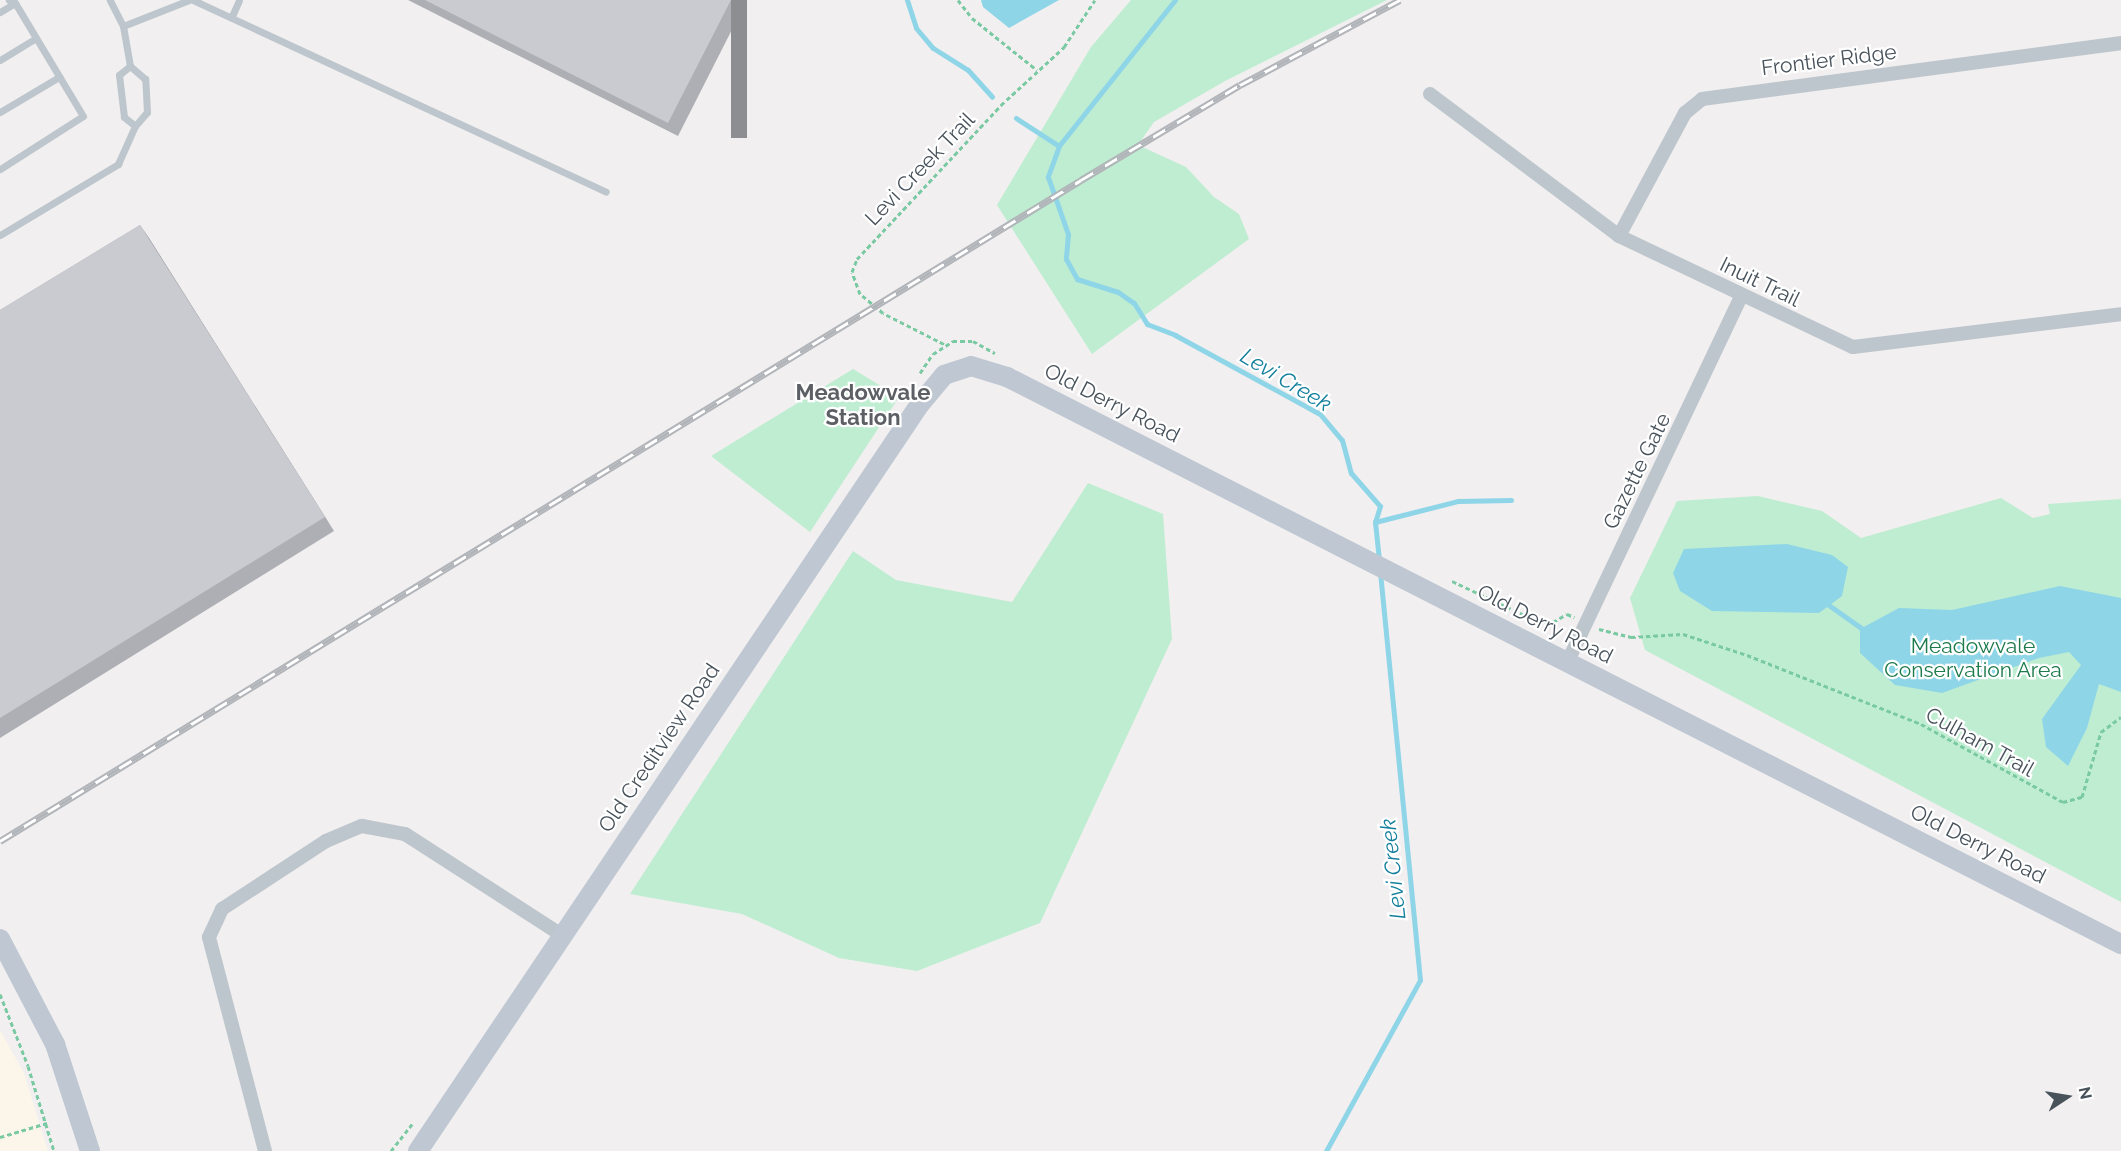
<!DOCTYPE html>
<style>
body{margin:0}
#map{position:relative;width:2121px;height:1151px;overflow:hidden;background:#f1efef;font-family:Raleway,sans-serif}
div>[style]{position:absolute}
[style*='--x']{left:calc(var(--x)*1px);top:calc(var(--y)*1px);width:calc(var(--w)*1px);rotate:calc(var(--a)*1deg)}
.commercial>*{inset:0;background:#fbf6e9}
.green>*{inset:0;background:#bfedd1}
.water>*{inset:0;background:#8fd5e8}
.stream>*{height:5px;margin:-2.5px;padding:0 2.5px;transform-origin:2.5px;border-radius:2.5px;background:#8fd5e8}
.path>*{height:3px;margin-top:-1.5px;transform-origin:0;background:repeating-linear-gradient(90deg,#79c9a2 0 4.5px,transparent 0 7.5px)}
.lane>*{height:7px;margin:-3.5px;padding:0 3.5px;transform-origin:3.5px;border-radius:3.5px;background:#bec6cd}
.street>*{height:14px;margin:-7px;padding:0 7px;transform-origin:7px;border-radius:7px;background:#bec6cd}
.secondary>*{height:20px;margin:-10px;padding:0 10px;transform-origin:10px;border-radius:10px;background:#bec7d2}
.rail>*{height:7px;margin-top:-3.5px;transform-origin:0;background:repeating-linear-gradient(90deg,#fff 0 14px,#b1b4b9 0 28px);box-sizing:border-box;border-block:2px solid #b1b4b9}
.wall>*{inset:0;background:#adafb4}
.shaded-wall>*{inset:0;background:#8d8e92;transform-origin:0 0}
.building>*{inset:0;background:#c9cbd1}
span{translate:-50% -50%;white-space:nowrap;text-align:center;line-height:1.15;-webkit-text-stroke:4.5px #fff;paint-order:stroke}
.street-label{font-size:21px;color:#48525b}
.park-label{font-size:21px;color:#1c7a4b}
.water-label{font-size:22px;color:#137f9c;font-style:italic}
.neighbourhood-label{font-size:22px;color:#5c5f64;font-weight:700}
.north{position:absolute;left:2037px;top:1067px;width:60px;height:60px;-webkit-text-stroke:4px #fff;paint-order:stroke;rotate:78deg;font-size:16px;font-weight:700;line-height:24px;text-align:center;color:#48525b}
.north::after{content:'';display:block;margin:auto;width:21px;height:27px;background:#48525b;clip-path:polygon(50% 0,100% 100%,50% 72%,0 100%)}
</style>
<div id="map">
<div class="commercial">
<div style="clip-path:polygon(0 1030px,24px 1073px,48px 1151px,0 1151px)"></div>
</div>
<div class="green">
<div style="clip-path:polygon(1131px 0,1387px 0,1225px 81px,1154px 122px,1138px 145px,1186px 167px,1214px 197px,1239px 214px,1249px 239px,1092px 354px,997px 205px,1091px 47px)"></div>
<div style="clip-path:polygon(853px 369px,899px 397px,810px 532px,711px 456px)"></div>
<div style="clip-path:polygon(1088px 483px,1163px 514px,1172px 639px,1040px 923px,917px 971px,839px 958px,742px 914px,630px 894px,853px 551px,896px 580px,1012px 602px)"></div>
<div style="clip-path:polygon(1758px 496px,1822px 511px,1861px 538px,2001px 498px,2033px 518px,2050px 514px,2048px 504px,2121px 499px,2121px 902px,1645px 650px,1630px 598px,1677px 501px)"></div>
</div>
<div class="water">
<div style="clip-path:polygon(981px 0,1059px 0,1009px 28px,983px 7px)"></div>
<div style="clip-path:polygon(1787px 544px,1832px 555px,1848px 567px,1842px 596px,1819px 613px,1712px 611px,1680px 591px,1673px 573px,1684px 549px)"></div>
<div style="clip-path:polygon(2060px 586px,2121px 598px,2121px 692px,2099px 684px,2087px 728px,2068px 766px,2046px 747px,2042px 719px,2081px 665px,2069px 652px,2039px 658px,1942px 693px,1895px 685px,1860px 653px,1860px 629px,1899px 608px,1952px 610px)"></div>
</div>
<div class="stream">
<div style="--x:907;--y:0;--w:29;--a:72"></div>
<div style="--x:916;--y:28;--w:26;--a:50"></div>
<div style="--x:933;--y:48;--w:41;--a:32.2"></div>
<div style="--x:968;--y:70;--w:36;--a:48"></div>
<div style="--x:1175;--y:0;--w:186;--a:128.5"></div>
<div style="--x:1059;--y:146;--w:33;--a:110"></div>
<div style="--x:1048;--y:177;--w:60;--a:70.7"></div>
<div style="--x:1068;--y:234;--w:25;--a:95"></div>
<div style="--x:1066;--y:259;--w:23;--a:61"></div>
<div style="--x:1077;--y:279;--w:43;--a:17.6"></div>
<div style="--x:1118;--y:292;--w:19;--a:35"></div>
<div style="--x:1134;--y:303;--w:25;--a:58"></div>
<div style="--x:1147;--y:324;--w:30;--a:21"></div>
<div style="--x:1175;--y:335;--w:165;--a:28.6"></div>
<div style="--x:1320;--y:414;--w:34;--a:50"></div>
<div style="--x:1342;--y:440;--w:34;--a:75"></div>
<div style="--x:1351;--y:473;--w:44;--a:48.7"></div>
<div style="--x:1380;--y:506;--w:17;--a:107"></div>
<div style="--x:1375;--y:522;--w:39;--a:84"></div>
<div style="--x:1016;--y:118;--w:51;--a:33.1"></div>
<div style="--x:1375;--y:522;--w:86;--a:-14.2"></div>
<div style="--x:1458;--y:501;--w:53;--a:-1.1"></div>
<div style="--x:1823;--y:601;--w:50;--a:35.3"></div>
<div style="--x:1326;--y:1151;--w:195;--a:-61.2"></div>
<div style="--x:1420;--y:980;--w:408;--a:-95.6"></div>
</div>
<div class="path">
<div style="--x:958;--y:0;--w:23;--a:52"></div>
<div style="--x:972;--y:18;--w:83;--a:38.7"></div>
<div style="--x:944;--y:344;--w:68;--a:-153.1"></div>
<div style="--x:883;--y:313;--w:30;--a:-140"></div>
<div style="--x:860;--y:294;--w:23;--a:-110"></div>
<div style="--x:852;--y:272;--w:14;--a:-69"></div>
<div style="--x:857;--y:259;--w:211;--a:-46.9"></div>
<div style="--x:1001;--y:105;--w:86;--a:-42.6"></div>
<div style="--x:1064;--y:47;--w:56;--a:-56.6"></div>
<div style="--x:920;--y:373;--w:23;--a:-56"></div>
<div style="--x:933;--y:354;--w:24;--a:-33"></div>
<div style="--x:953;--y:341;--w:20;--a:0"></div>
<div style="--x:973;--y:341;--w:25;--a:29"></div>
<div style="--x:1452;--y:581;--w:94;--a:25.2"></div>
<div style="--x:1537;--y:621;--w:16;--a:4"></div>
<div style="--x:1553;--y:622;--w:16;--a:-30"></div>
<div style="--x:1567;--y:614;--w:8;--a:23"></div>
<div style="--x:1599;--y:629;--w:33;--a:14"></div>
<div style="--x:1631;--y:637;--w:52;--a:-3.3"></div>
<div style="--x:1683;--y:634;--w:67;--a:18.2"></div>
<div style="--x:1747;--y:655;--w:187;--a:21.6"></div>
<div style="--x:1921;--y:724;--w:162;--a:28.8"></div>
<div style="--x:2063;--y:802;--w:20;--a:-15"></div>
<div style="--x:2082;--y:797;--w:68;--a:-73.7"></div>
<div style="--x:2101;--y:732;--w:25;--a:-37"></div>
<div style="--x:0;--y:994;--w:77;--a:68.7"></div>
<div style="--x:28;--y:1066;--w:89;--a:73"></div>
<div style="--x:0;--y:1137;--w:49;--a:-16.6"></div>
<div style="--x:391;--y:1151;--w:37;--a:-52"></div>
</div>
<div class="lane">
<div style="--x:193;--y:0;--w:455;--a:24.9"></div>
<div style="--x:0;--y:12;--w:17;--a:-31"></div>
<div style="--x:232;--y:16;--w:17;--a:-66"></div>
<div style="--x:123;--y:26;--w:71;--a:-21.5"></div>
<div style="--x:0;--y:60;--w:42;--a:-31.4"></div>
<div style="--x:130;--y:66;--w:14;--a:141"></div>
<div style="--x:119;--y:75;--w:42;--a:83.2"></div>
<div style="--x:124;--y:117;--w:14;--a:39"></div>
<div style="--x:0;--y:112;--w:69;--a:-30.7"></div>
<div style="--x:0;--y:169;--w:98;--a:-32.6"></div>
<div style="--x:83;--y:116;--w:132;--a:-121"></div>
<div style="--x:15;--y:3;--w:7;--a:-153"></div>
<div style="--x:0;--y:235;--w:138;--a:-31"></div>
<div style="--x:118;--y:164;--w:42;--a:-65.9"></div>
<div style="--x:135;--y:126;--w:18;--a:-49"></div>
<div style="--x:147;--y:112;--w:33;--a:-93"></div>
<div style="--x:145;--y:79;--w:20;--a:-139"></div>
<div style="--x:130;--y:66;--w:41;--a:-99.9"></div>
<div style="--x:123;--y:26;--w:29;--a:-117"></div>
</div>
<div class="street">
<div style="--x:1430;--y:94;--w:236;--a:36.9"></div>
<div style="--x:1619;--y:236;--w:259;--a:25.4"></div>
<div style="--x:1853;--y:347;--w:270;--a:-7"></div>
<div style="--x:1619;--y:236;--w:140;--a:-61.8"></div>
<div style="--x:1685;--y:113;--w:22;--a:-39"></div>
<div style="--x:1702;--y:99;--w:423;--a:-7.6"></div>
<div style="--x:1567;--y:663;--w:405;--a:-64.6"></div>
<div style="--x:265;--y:1151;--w:221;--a:-104.7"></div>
<div style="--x:209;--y:937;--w:31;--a:-65"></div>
<div style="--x:222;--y:909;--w:124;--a:-33.2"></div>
<div style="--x:326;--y:841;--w:39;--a:-23"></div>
<div style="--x:362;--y:826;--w:44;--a:10.5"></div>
<div style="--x:405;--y:834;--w:187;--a:32.8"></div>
</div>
<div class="secondary">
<div style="--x:0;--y:939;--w:119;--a:62.4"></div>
<div style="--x:55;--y:1044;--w:113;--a:71.9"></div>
<div style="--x:418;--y:1151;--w:900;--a:-56.1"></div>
<div style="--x:920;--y:404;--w:38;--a:-50"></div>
<div style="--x:944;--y:375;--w:28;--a:-18"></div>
<div style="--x:971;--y:366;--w:38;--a:17"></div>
<div style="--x:1007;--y:377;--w:1250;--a:26.98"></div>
</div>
<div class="rail">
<div style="--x:0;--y:841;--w:1267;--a:-31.44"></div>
<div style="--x:1081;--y:180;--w:185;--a:-30.9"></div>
<div style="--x:1240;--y:85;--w:181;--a:-28"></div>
</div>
<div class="wall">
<div style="clip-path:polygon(408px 0,747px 0,678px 136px)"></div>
<div style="clip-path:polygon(140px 225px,334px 531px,0 738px,0 310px)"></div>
</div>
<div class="shaded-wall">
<div style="left:731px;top:0;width:16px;height:138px"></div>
<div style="clip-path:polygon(140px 225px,149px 238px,334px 531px,325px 517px)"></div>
</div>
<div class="building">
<div style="clip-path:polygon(425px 0,731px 0,668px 123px)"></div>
<div style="clip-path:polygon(140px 225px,325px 517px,0 718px,0 310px)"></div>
</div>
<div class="street-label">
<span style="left:1829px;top:60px;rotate:-7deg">Frontier Ridge</span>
<span style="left:920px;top:169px;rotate:-46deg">Levi Creek Trail</span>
<span style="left:1760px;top:282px;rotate:26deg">Inuit Trail</span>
<span style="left:1112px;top:403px;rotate:27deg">Old Derry Road</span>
<span style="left:1637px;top:471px;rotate:-64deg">Gazette Gate</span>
<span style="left:1545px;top:624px;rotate:27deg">Old Derry Road</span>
<span style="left:1980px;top:742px;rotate:29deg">Culham Trail</span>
<span style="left:659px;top:748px;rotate:-56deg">Old Creditview Road</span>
<span style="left:1978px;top:844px;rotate:27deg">Old Derry Road</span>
</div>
<div class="park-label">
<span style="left:1973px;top:658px">Meadowvale<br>Conservation Area</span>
</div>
<div class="water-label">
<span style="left:1286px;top:380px;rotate:31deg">Levi Creek</span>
<span style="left:1393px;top:869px;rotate:-96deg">Levi Creek</span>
</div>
<div class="neighbourhood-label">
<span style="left:863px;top:405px">Meadowvale<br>Station</span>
</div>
<div class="north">N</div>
</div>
